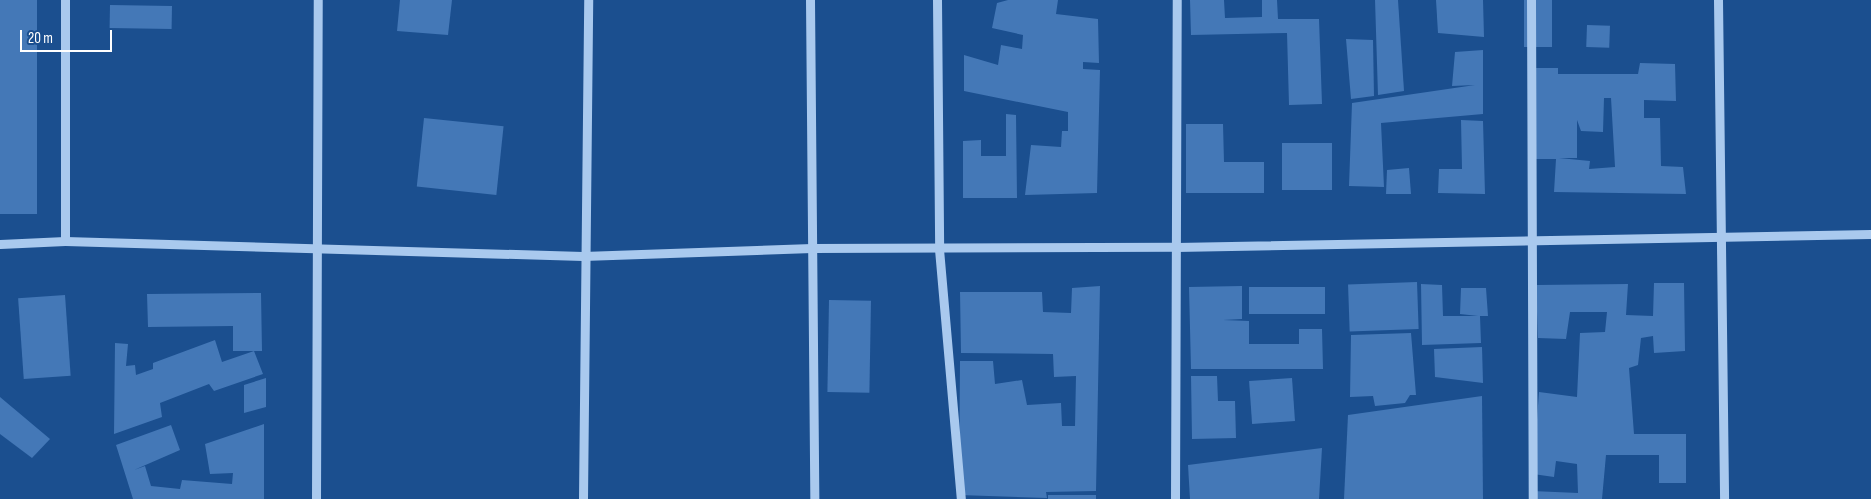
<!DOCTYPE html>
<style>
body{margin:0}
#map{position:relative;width:1871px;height:499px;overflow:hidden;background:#1b4f8f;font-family:"Sofia Sans Condensed",sans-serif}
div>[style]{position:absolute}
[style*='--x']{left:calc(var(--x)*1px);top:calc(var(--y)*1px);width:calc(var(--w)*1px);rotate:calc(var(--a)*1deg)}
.building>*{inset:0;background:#4478b7;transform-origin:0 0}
.minor>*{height:9px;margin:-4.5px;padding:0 4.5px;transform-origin:4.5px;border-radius:4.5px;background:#a9c9ee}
span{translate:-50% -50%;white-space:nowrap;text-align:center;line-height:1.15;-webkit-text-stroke:5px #1b4f8f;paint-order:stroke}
.scale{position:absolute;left:20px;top:30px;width:92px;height:22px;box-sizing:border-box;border:2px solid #fff;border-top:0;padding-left:6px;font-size:15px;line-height:18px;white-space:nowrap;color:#fff;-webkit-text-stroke:4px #1b4f8f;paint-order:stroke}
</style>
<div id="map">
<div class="building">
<div style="left:0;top:0;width:37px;height:214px"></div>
<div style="clip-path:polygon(400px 0,452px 0,448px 35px,397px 31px)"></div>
<div style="clip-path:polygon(1008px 0,1058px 0,1056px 14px,1098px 19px,1099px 63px,1083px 62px,1083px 69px,1100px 70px,1097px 193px,1025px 195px,1031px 145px,1061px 147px,1062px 131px,1068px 131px,1068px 112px,964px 91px,964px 55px,998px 65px,1001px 45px,1022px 49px,1023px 35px,992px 28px,997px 3px)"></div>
<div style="clip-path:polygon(1190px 0,1224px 0,1225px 18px,1262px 17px,1262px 0,1277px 0,1278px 19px,1319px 19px,1322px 104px,1289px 105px,1287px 33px,1191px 35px)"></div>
<div style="clip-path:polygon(1375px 0,1398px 0,1404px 91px,1378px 95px)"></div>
<div style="clip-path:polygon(1436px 0,1483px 0,1484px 37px,1438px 33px)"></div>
<div style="left:1524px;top:0;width:28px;height:47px"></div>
<div style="left:110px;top:5px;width:62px;height:23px;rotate:1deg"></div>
<div style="left:1587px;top:25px;width:23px;height:22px;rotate:2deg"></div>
<div style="clip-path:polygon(1346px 39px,1373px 40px,1374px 96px,1351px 99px)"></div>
<div style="clip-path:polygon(1483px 50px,1483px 114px,1381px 123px,1384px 187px,1349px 186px,1352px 103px,1475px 85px,1452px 86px,1455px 52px)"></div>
<div style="clip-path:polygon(evenodd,1640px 63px,1675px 64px,1676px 101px,1644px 100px,1644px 118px,1660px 118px,1661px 166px,1683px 167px,1686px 194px,1554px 192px,1556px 159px,1529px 159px,1533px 68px,1558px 68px,1558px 74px,1638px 74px,1640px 63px,1604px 98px,1611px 98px,1615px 167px,1589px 169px,1590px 161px,1559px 158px,1577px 158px,1577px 120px,1581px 131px,1603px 132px,1604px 98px)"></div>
<div style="clip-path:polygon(1006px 114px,1016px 115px,1017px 198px,963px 198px,963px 141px,981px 140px,981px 156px,1006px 156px)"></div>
<div style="left:424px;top:118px;width:80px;height:69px;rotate:6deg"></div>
<div style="clip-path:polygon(1461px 120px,1483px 121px,1485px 194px,1438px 193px,1439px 169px,1462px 169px)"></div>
<div style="clip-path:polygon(1186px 124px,1223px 124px,1224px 162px,1264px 162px,1264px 193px,1186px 193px)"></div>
<div style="left:1282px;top:143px;width:50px;height:47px"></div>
<div style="clip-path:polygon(1409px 168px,1411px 194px,1386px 194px,1387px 170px)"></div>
<div style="left:1417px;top:282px;width:47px;height:69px;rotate:88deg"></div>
<div style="clip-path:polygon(1654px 283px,1684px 283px,1685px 351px,1654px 353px,1653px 336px,1641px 338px,1638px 365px,1629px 368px,1634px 434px,1686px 434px,1686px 483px,1659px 483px,1659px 455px,1606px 455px,1602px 499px,1532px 499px,1532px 491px,1578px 493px,1577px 464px,1556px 461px,1554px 477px,1533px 474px,1539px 392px,1577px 397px,1580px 333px,1605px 332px,1607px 312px,1570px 312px,1566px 339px,1538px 338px,1536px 285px,1628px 284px,1626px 315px,1653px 316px)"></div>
<div style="clip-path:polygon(1421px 284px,1442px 285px,1443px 316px,1478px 316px,1460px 314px,1461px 288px,1486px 288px,1488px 316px,1480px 316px,1481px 343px,1422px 345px)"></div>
<div style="clip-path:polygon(1100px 286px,1096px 491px,1046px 492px,1047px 498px,959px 495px,960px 361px,993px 361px,995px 384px,1022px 380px,1027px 405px,1061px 403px,1062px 426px,1075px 426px,1076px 376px,1054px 377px,1053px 354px,961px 353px,960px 292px,1042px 292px,1043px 312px,1071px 313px,1072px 288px)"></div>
<div style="clip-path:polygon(1242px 286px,1242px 319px,1223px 320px,1249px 321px,1249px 344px,1299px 344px,1299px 329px,1322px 329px,1323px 369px,1191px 369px,1189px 287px)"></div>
<div style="left:1249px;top:287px;width:76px;height:27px"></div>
<div style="clip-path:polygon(261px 293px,262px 351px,233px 351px,233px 326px,148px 327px,147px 294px)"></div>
<div style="left:65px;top:295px;width:81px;height:47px;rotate:86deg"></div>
<div style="left:829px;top:300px;width:42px;height:92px;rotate:1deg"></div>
<div style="clip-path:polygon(1411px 333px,1416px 395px,1410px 395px,1405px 403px,1375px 406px,1373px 396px,1350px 397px,1351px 335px)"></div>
<div style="clip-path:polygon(215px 340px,222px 362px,254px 351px,263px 374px,214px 391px,209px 384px,160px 403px,162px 417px,114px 434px,115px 343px,128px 344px,126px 366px,135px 365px,136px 375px,153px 369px,153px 363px)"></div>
<div style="clip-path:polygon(1482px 347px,1483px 383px,1435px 377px,1434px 349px)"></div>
<div style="clip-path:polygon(1191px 376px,1217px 376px,1218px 401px,1235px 401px,1236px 438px,1192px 439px)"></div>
<div style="clip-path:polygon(266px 378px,266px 407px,244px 413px,244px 385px)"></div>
<div style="left:1292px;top:378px;width:43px;height:43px;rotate:86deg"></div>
<div style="clip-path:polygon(1482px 396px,1483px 499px,1344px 499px,1348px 415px)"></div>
<div style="clip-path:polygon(0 397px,50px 439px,32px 458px,0 434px)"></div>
<div style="clip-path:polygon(264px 424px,264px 499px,133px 499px,116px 445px,171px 425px,180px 450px,134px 470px,145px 466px,151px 486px,180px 489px,182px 480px,232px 484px,233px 473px,210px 474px,205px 444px)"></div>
<div style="clip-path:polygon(1322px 448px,1319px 499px,1190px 499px,1188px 465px)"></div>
<div style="left:1048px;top:495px;width:48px;height:4px"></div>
</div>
<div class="minor">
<div style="--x:810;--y:0;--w:499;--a:89.5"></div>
<div style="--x:937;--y:0;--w:249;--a:89.5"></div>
<div style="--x:939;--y:249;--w:251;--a:85"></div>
<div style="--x:1531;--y:0;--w:499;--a:89.8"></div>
<div style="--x:1718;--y:0;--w:499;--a:89.3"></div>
<div style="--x:65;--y:241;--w:241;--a:-90"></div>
<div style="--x:0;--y:244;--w:65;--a:-2.6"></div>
<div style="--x:65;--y:241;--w:518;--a:1.66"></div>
<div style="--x:583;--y:256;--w:229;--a:-2"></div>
<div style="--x:812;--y:248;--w:364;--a:-0.2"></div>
<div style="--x:1176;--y:247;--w:695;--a:-1.07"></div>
<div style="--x:316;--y:499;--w:499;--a:-89.8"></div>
<div style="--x:583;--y:499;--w:499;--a:-89.4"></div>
<div style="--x:1175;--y:499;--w:499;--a:-89.8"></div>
</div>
<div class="scale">20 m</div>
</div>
